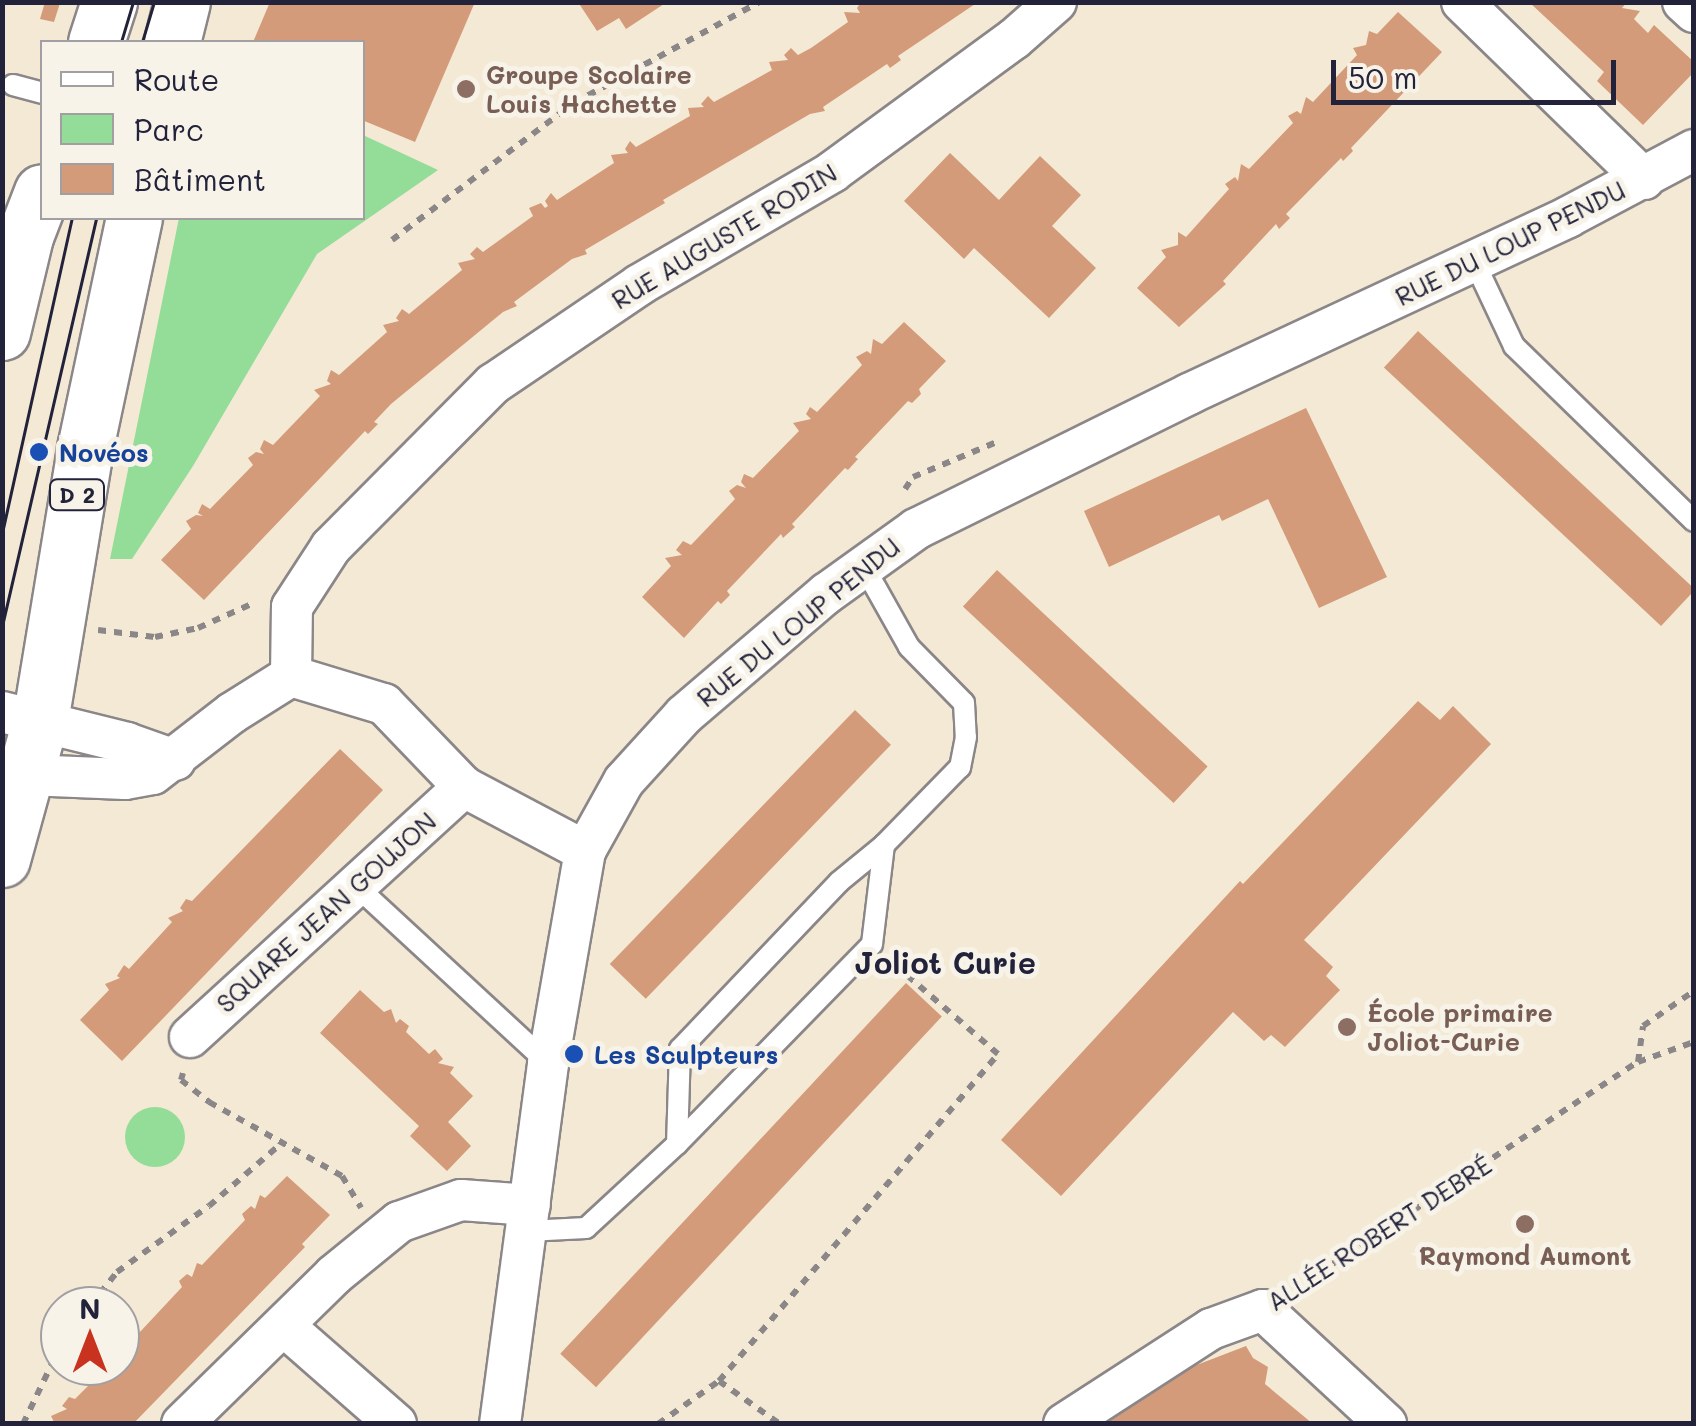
<!DOCTYPE html>
<meta charset="utf-8">
<style>
body{margin:0}
#map{position:relative;width:1696px;height:1426px;overflow:hidden;background:#f4e9d5;font-family:Mali,sans-serif}
div>[style]{position:absolute}
[style*='--x']{left:calc(var(--x)*1px);top:calc(var(--y)*1px);width:calc(var(--w)*1px);rotate:calc(var(--a)*1deg)}
.green>*{inset:0;background:#93dd98}
.round{border-radius:50%}
.building>*{inset:0;background:#d39b79;transform-origin:0 0}
.path>*{height:6px;margin-top:-3px;transform-origin:0;background:repeating-linear-gradient(90deg,#8b8688 0 8px,transparent 0 16px)}
.roads{filter:drop-shadow(2px 0 #8b8688) drop-shadow(-2px 0 #8b8688) drop-shadow(0 2px #8b8688) drop-shadow(0 -2px #8b8688)}
.service>*{height:20px;margin:-10px;padding:0 10px;transform-origin:10px;border-radius:10px;background:#fff}
.minor>*{height:40px;margin:-20px;padding:0 20px;transform-origin:20px;border-radius:20px;background:#fff}
.primary>*{height:55px;margin:-27.5px;padding:0 27.5px;transform-origin:27.5px;border-radius:27.5px;background:#fff}
.tram>*{height:2.5px;margin:-1.25px;padding:0 1.25px;transform-origin:1.25px;border-radius:1.25px;background:#22223b}
.dots>*{width:28px;height:28px;translate:-50% -50%;box-sizing:border-box;border:5px solid #f7f3e8;border-radius:50%}
span{translate:-50% -50%;white-space:nowrap;text-align:center;line-height:1.15;-webkit-text-stroke:10px #f7f3e8;paint-order:stroke}
.shield-label span{padding:2px 8px;background:#f7f3e8;border:2px solid;border-radius:8px;-webkit-text-stroke-width:0}
.shield-label{font-size:22px;color:#22223b;font-weight:700}
.education-label{font-size:25px;color:#785e54;font-weight:700}
.left{translate:0 -50%;text-align:left}
.street-label{font-size:25px;color:#22223b}
.transit-label{font-size:25px;color:#164399;font-weight:700}
.quarter-label{font-size:30px;color:#22223b;font-weight:700}
.frame{position:absolute;inset:0;border:5px solid #22223b;pointer-events:none}
.legend{position:absolute;left:40px;top:40px;width:325px;height:180px;box-sizing:border-box;background:#f7f3e8;border:2px solid #a29fa3;margin:0;padding:12px 18px;list-style:none;font-size:30px;color:#22223b}
.legend li{display:flex;align-items:center;gap:20px;height:50px}
.legend b{width:50px;border:2px solid #a29fa3}
.north{position:absolute;left:40px;top:1286px;width:100px;height:100px;box-sizing:border-box;background:#f7f3e8;border:2px solid #a29fa3;border-radius:50%;rotate:0deg;font-size:28px;font-weight:700;line-height:40px;text-align:center;color:#22223b}
.north::after{content:'';display:block;margin:auto;width:35px;height:45px;background:#c8321e;clip-path:polygon(50% 0,100% 100%,50% 72%,0 100%)}
.scale{position:absolute;left:1331px;top:60px;width:285px;height:45px;box-sizing:border-box;border:5px solid #22223b;border-top:0;padding-left:12px;font-size:30px;line-height:35px;white-space:nowrap;color:#22223b;-webkit-text-stroke:8px #f7f3e8;paint-order:stroke}
</style>
<div id="map">
<div class="green">
<div style="clip-path:polygon(363px 135px,438px 170px,317px 254px,193px 466px,132px 559px,110px 559px,179px 218px,362px 218px)"></div>
<div class="round" style="left:125px;top:1107px;width:60px;height:60px"></div>
</div>
<div class="building">
<div style="clip-path:polygon(45px 2px,60px 3px,54px 22px,40px 19px)"></div>
<div style="clip-path:polygon(270px 2px,475px 2px,415px 142px,362px 120px,362px 42px,253px 42px)"></div>
<div style="clip-path:polygon(578px 2px,667px 2px,626px 29px,619px 18px,597px 31px)"></div>
<div style="clip-path:polygon(861px 2px,978px 2px,898px 56px,901px 60px,890px 68px,887px 64px,823px 107px,825px 111px,810px 114px,663px 200px,665px 203px,585px 250px,587px 254px,572px 259px,514px 302px,517px 306px,503px 312px,391px 404px,374px 422px,378px 424px,368px 434px,365px 431px,204px 600px,161px 560px,191px 529px,186px 521px,196px 515px,203px 516px,198px 513px,202px 504px,210px 509px,253px 465px,248px 458px,256px 452px,264px 454px,260px 449px,264px 440px,273px 445px,320px 396px,314px 390px,331px 384px,327px 381px,331px 370px,339px 375px,387px 332px,383px 325px,399px 321px,396px 318px,402px 309px,409px 314px,462px 270px,458px 263px,475px 259px,470px 254px,477px 247px,483px 252px,533px 216px,529px 208px,541px 203px,545px 208px,548px 206px,545px 201px,551px 193px,557px 200px,614px 163px,611px 155px,628px 153px,625px 149px,630px 141px,636px 147px,690px 116px,688px 108px,704px 107px,701px 104px,708px 96px,714px 102px,772px 70px,769px 62px,788px 60px,784px 55px,791px 48px,798px 55px,811px 48px,848px 22px,844px 12px,860px 13px,857px 8px)"></div>
<div style="clip-path:polygon(1529px 2px,1627px 2px,1622px 8px,1640px 11px,1634px 19px,1648px 33px,1654px 25px,1694px 62px,1694px 72px,1643px 125px,1597px 81px,1604px 72px)"></div>
<div style="clip-path:polygon(1398px 12px,1442px 52px,1351px 148px,1353px 151px,1343px 161px,1341px 158px,1286px 214px,1290px 218px,1279px 229px,1276px 224px,1223px 281px,1226px 284px,1179px 327px,1137px 288px,1166px 257px,1161px 250px,1178px 245px,1178px 232px,1186px 237px,1229px 189px,1225px 184px,1235px 177px,1238px 181px,1241px 164px,1249px 169px,1293px 123px,1288px 116px,1297px 111px,1301px 114px,1306px 97px,1313px 102px,1357px 55px,1353px 48px,1366px 45px,1369px 31px,1377px 34px)"></div>
<div style="clip-path:polygon(950px 153px,999px 200px,1040px 156px,1081px 195px,1052px 226px,1096px 268px,1049px 318px,974px 248px,964px 259px,904px 201px)"></div>
<div style="clip-path:polygon(904px 322px,946px 361px,919px 389px,921px 394px,912px 403px,908px 401px,855px 457px,858px 459px,848px 470px,845px 468px,792px 524px,795px 527px,783px 538px,781px 534px,727px 591px,730px 595px,721px 604px,718px 601px,684px 638px,642px 597px,671px 566px,665px 558px,682px 555px,676px 550px,683px 541px,691px 545px,735px 499px,729px 491px,737px 485px,746px 488px,741px 482px,744px 474px,753px 478px,799px 431px,793px 423px,811px 419px,806px 414px,810px 407px,817px 412px,862px 365px,856px 357px,867px 351px,871px 354px,873px 339px,882px 344px)"></div>
<div style="left:1418px;top:331px;width:379px;height:50px;rotate:43deg"></div>
<div style="clip-path:polygon(1306px 408px,1387px 577px,1319px 608px,1268px 499px,1222px 521px,1219px 515px,1109px 567px,1084px 511px)"></div>
<div style="left:997px;top:570px;width:288px;height:50px;rotate:43deg"></div>
<div style="clip-path:polygon(1418px 701px,1440px 720px,1453px 706px,1491px 744px,1304px 940px,1333px 967px,1326px 976px,1340px 990px,1285px 1047px,1271px 1035px,1264px 1041px,1233px 1012px,1061px 1196px,1001px 1140px,1240px 881px,1243px 884px)"></div>
<div style="left:855px;top:710px;width:50px;height:353px;rotate:44deg"></div>
<div style="clip-path:polygon(340px 749px,383px 790px,122px 1061px,80px 1020px,109px 990px,105px 984px,120px 978px,117px 976px,124px 965px,129px 969px,172px 922px,168px 918px,183px 911px,180px 908px,186px 899px,192px 901px)"></div>
<div style="left:906px;top:983px;width:49px;height:507px;rotate:43deg"></div>
<div style="clip-path:polygon(360px 990px,384px 1012px,391px 1009px,396px 1023px,400px 1019px,409px 1026px,406px 1032px,429px 1054px,435px 1049px,443px 1059px,438px 1063px,454px 1067px,450px 1073px,473px 1096px,448px 1122px,471px 1146px,447px 1171px,410px 1136px,419px 1126px,320px 1033px)"></div>
<div style="clip-path:polygon(287px 1176px,330px 1215px,302px 1244px,305px 1247px,133px 1424px,55px 1424px,51px 1416px,67px 1409px,62px 1406px,69px 1397px,75px 1399px,108px 1366px,120px 1366px,120px 1344px,130px 1343px,127px 1339px,133px 1330px,139px 1333px,182px 1287px,179px 1281px,187px 1274px,192px 1277px,197px 1263px,202px 1265px,245px 1220px,242px 1214px,251px 1206px,255px 1209px,260px 1195px,265px 1198px)"></div>
<div style="clip-path:polygon(1246px 1346px,1253px 1358px,1268px 1367px,1265px 1384px,1313px 1424px,1100px 1424px,1181px 1371px)"></div>
</div>
<div class="path">
<div style="--x:392;--y:240;--w:228;--a:-37"></div>
<div style="--x:574;--y:103;--w:211;--a:-28.6"></div>
<div style="--x:905;--y:489;--w:14;--a:-56"></div>
<div style="--x:913;--y:477;--w:93;--a:-22.7"></div>
<div style="--x:98;--y:630;--w:57;--a:7"></div>
<div style="--x:155;--y:637;--w:44;--a:-11.8"></div>
<div style="--x:198;--y:628;--w:61;--a:-24.1"></div>
<div style="--x:1638;--y:1062;--w:36;--a:-82"></div>
<div style="--x:1643;--y:1026;--w:62;--a:-34.5"></div>
<div style="--x:183;--y:1073;--w:7;--a:106"></div>
<div style="--x:181;--y:1080;--w:36;--a:38"></div>
<div style="--x:209;--y:1102;--w:152;--a:29.1"></div>
<div style="--x:342;--y:1176;--w:37;--a:59"></div>
<div style="--x:1293;--y:1290;--w:414;--a:-33.5"></div>
<div style="--x:1638;--y:1062;--w:59;--a:-19.7"></div>
<div style="--x:90;--y:1306;--w:43;--a:-51.5"></div>
<div style="--x:117;--y:1272;--w:113;--a:-35.7"></div>
<div style="--x:209;--y:1206;--w:99;--a:-40.9"></div>
<div style="--x:719;--y:1381;--w:430;--a:-49.5"></div>
<div style="--x:998;--y:1054;--w:139;--a:-139.1"></div>
<div style="--x:23;--y:1424;--w:85;--a:-64.3"></div>
<div style="--x:658;--y:1424;--w:75;--a:-35.2"></div>
<div style="--x:719;--y:1381;--w:75;--a:35.2"></div>
</div>
<div class="roads">
<div class="service">
<div style="--x:13;--y:85;--w:30;--a:15"></div>
<div style="--x:1474;--y:261;--w:94;--a:64.8"></div>
<div style="--x:1514;--y:346;--w:251;--a:44.2"></div>
<div style="--x:863;--y:565;--w:94;--a:60.7"></div>
<div style="--x:909;--y:647;--w:78;--a:45.5"></div>
<div style="--x:964;--y:703;--w:34;--a:87"></div>
<div style="--x:966;--y:737;--w:31;--a:101"></div>
<div style="--x:960;--y:767;--w:109;--a:134.3"></div>
<div style="--x:354;--y:884;--w:264;--a:42.7"></div>
<div style="--x:527;--y:1231;--w:59;--a:-2.9"></div>
<div style="--x:586;--y:1228;--w:124;--a:-42.7"></div>
<div style="--x:677;--y:1144;--w:279;--a:-45.7"></div>
<div style="--x:872;--y:944;--w:100;--a:-83.1"></div>
<div style="--x:884;--y:845;--w:58;--a:140.6"></div>
<div style="--x:839;--y:882;--w:231;--a:133.6"></div>
<div style="--x:680;--y:1049;--w:95;--a:91.8"></div>
</div>
<div class="minor">
<div style="--x:1462;--y:2;--w:254;--a:44.2"></div>
<div style="--x:1683;--y:2;--w:15;--a:42"></div>
<div style="--x:291;--y:676;--w:69;--a:-89.2"></div>
<div style="--x:292;--y:607;--w:72;--a:-57"></div>
<div style="--x:331;--y:547;--w:230;--a:-45.2"></div>
<div style="--x:493;--y:384;--w:176;--a:-34.1"></div>
<div style="--x:639;--y:285;--w:224;--a:-30.3"></div>
<div style="--x:832;--y:172;--w:225;--a:-36.2"></div>
<div style="--x:1014;--y:39;--w:56;--a:-41.4"></div>
<div style="--x:2;--y:712;--w:129;--a:13.9"></div>
<div style="--x:127;--y:743;--w:51;--a:19.5"></div>
<div style="--x:2;--y:774;--w:123;--a:2.3"></div>
<div style="--x:125;--y:779;--w:28;--a:-10"></div>
<div style="--x:153;--y:774;--w:100;--a:-37.7"></div>
<div style="--x:232;--y:713;--w:70;--a:-32.1"></div>
<div style="--x:291;--y:676;--w:97;--a:16.8"></div>
<div style="--x:384;--y:704;--w:115;--a:46.1"></div>
<div style="--x:464;--y:787;--w:137;--a:27.9"></div>
<div style="--x:190;--y:1037;--w:371;--a:-42.4"></div>
<div style="--x:284;--y:1326;--w:149;--a:41.2"></div>
<div style="--x:182;--y:1424;--w:213;--a:-44.4"></div>
<div style="--x:334;--y:1275;--w:84;--a:-39.2"></div>
<div style="--x:399;--y:1222;--w:66;--a:-19.5"></div>
<div style="--x:461;--y:1200;--w:69;--a:4.1"></div>
<div style="--x:500;--y:1424;--w:364;--a:-82.4"></div>
<div style="--x:548;--y:1063;--w:215;--a:-80.1"></div>
<div style="--x:585;--y:851;--w:80;--a:-60.9"></div>
<div style="--x:624;--y:781;--w:89;--a:-47.7"></div>
<div style="--x:684;--y:715;--w:188;--a:-40.5"></div>
<div style="--x:827;--y:593;--w:110;--a:-35.7"></div>
<div style="--x:916;--y:529;--w:305;--a:-26.3"></div>
<div style="--x:1189;--y:394;--w:418;--a:-25"></div>
<div style="--x:1568;--y:217;--w:143;--a:-28"></div>
<div style="--x:1064;--y:1424;--w:175;--a:-32.9"></div>
<div style="--x:1211;--y:1329;--w:55;--a:-20.1"></div>
<div style="--x:1263;--y:1310;--w:168;--a:42.8"></div>
</div>
<div class="primary">
<div style="--x:96;--y:42;--w:42;--a:-72"></div>
<div style="--x:172;--y:42;--w:41;--a:-76"></div>
<div style="--x:2;--y:332;--w:99;--a:-76.5"></div>
<div style="--x:25;--y:236;--w:47;--a:-68.9"></div>
<div style="--x:2;--y:859;--w:143;--a:-74.6"></div>
<div style="--x:40;--y:721;--w:277;--a:-80.6"></div>
<div style="--x:85;--y:448;--w:235;--a:-78"></div>
</div>
</div>
<div class="tram">
<div style="--x:121;--y:42;--w:42;--a:-73.3"></div>
<div style="--x:142;--y:42;--w:42;--a:-73.3"></div>
<div style="--x:2;--y:533;--w:323;--a:-77.5"></div>
<div style="--x:2;--y:626;--w:419;--a:-77"></div>
</div>
<div class="dots">
<div style="left:466px;top:89px;background:#8d6e63"></div>
<div style="left:39px;top:452px;background:#1a4fb4"></div>
<div style="left:1347px;top:1027px;background:#8d6e63"></div>
<div style="left:574px;top:1054px;background:#1a4fb4"></div>
<div style="left:1525px;top:1224px;background:#8d6e63"></div>
</div>
<div class="shield-label">
<span style="left:77px;top:495px">D 2</span>
</div>
<div class="education-label">
<span class="left" style="left:486px;top:89px">Groupe Scolaire<br>Louis Hachette</span>
<span class="left" style="left:1367px;top:1027px">École primaire<br>Joliot-Curie</span>
<span style="left:1525px;top:1255px">Raymond Aumont</span>
</div>
<div class="street-label">
<span style="left:724px;top:236px;rotate:-31deg">RUE AUGUSTE RODIN</span>
<span style="left:1510px;top:243px;rotate:-26deg">RUE DU LOUP PENDU</span>
<span style="left:798px;top:622px;rotate:-39deg">RUE DU LOUP PENDU</span>
<span style="left:326px;top:912px;rotate:-42deg">SQUARE JEAN GOUJON</span>
<span style="left:1379px;top:1233px;rotate:-33deg">ALLÉE ROBERT DEBRÉ</span>
</div>
<div class="transit-label">
<span class="left" style="left:59px;top:452px">Novéos</span>
<span class="left" style="left:594px;top:1054px">Les Sculpteurs</span>
</div>
<div class="quarter-label">
<span style="left:945px;top:962px">Joliot Curie</span>
</div>
<div class="frame"></div>
<ul class="legend">
<li><b style="height:12px;background:#fff"></b>Route</li>
<li><b style="height:28px;background:#93dd98"></b>Parc</li>
<li><b style="height:28px;background:#d39b79"></b>Bâtiment</li>
</ul>
<div class="north">N</div>
<div class="scale">50 m</div>
</div>
